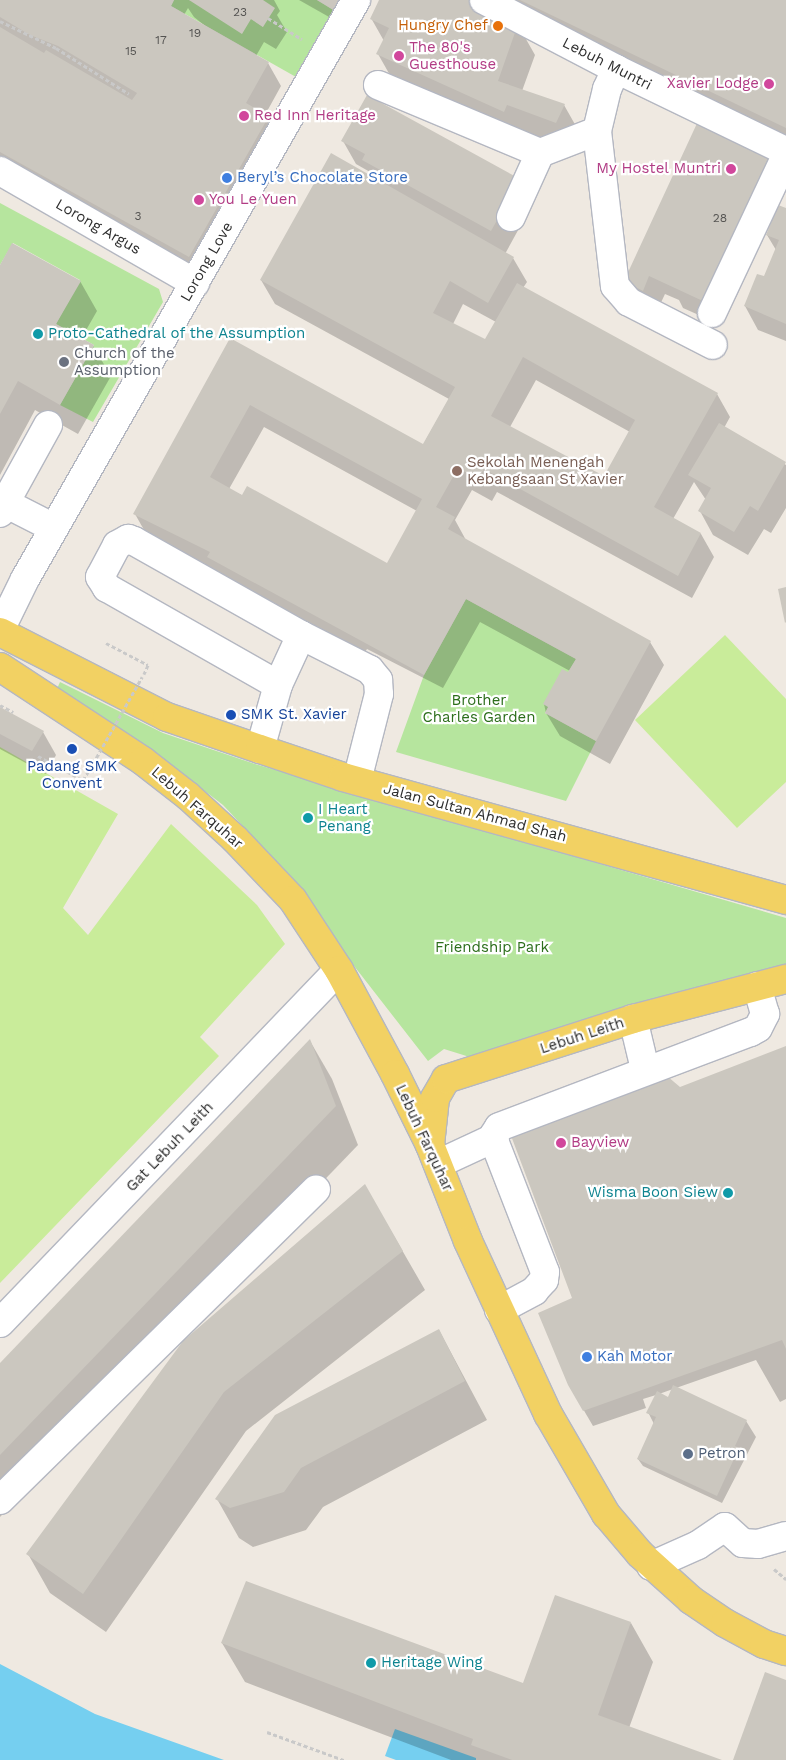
<!DOCTYPE html>
<meta charset="utf-8">
<style>
body{margin:0}
#map{position:relative;width:786px;height:1760px;overflow:hidden;background:#efe9e1;font-family:"Work Sans",sans-serif}
div>[style]{position:absolute}
[style*='--x']{left:calc(var(--x)*1px);top:calc(var(--y)*1px);width:calc(var(--w)*1px);rotate:calc(var(--a)*1deg)}
.green>*{inset:0;background:#b6e59e}
.pitch>*{inset:0;background:#c9ec9a}
.water>*{inset:0;background:#75cff0}
.shadow>*{inset:0;background:#0003}
.building>*{inset:0;background:#cbc7bf}
.path>*{height:3px;margin-top:-1.5px;transform-origin:0;background:repeating-linear-gradient(90deg,#c9c9c9 0 4px,transparent 0 6.5px)}
.roads{filter:drop-shadow(1px 0 #b4b7c1) drop-shadow(-1px 0 #b4b7c1) drop-shadow(0 1px #b4b7c1) drop-shadow(0 -1px #b4b7c1)}
.minor>*{height:28px;margin:-14px;padding:0 14px;transform-origin:14px;border-radius:14px;background:#fff}
.major>*{height:28px;margin:-14px;padding:0 14px;transform-origin:14px;border-radius:14px;background:#f2d163}
.path-bridge>*{height:3px;margin-top:-1.5px;transform-origin:0;background:repeating-linear-gradient(90deg,#c9c9c9 0 4px,transparent 0 6.5px)}
.dots>*{width:14px;height:14px;translate:-50% -50%;box-sizing:border-box;border:2px solid #fff;border-radius:50%}
span{translate:-50% -50%;white-space:nowrap;text-align:center;line-height:1.15;-webkit-text-stroke:4.5px #fff;paint-order:stroke}
.number-label{font-size:12px;color:#555452}
.number-label span{-webkit-text-stroke-width:0}
.food-label{font-size:15px;color:#c56008}
.right{translate:-100% -50%;text-align:right}
.hotel-label{font-size:15px;color:#b23c85}
.left{translate:0 -50%;text-align:left}
.street-label{font-size:15px;color:#2e2e2e}
.shop-label{font-size:15px;color:#366cbe}
.culture-label{font-size:15px;color:#0d838f}
.worship-label{font-size:15px;color:#5b616d}
.education-label{font-size:15px;color:#785e54}
.park-label{font-size:15px;color:#2c6e1b}
.transit-label{font-size:15px;color:#164399}
.service-label{font-size:15px;color:#4e5e75}
</style>
<div id="map">
<div class="green">
<div style="clip-path:polygon(174px 0,189px 0,251px 19px,263px 27px,263px 0,317px 0,335px 11px,296px 77px,171px 6px)"></div>
<div style="clip-path:polygon(0 203px,159px 289px,163px 302px,93px 422px,60px 405px,94px 345px,56px 324px,80px 280px,13px 243px,0 265px)"></div>
<div style="clip-path:polygon(466px 599px,576px 659px,545px 713px,596px 741px,566px 801px,396px 752px,424px 675px)"></div>
<div style="clip-path:polygon(60px 682px,163px 733px,255px 764px,786px 918px,786px 982px,489px 1063px,444px 1049px,428px 1061px,351px 962px,301px 888px,223px 805px,149px 748px,56px 691px)"></div>
</div>
<div class="pitch">
<div style="clip-path:polygon(725px 635px,786px 699px,786px 782px,737px 828px,635px 720px)"></div>
<div style="clip-path:polygon(0 747px,118px 814px,63px 908px,88px 935px,171px 824px,257px 905px,285px 944px,200px 1037px,219px 1056px,0 1283px)"></div>
</div>
<div class="water">
<div style="clip-path:polygon(0 1664px,95px 1714px,224px 1760px,0 1760px)"></div>
<div style="clip-path:polygon(395px 1729px,476px 1758px,476px 1760px,396px 1760px,385px 1756px)"></div>
</div>
<div class="shadow">
<div style="clip-path:polygon(evenodd,0 0,274px 0,280px 11px,277px 15px,287px 32px,276px 49px,264px 42px,256px 56px,268px 63px,281px 86px,265px 115px,282px 141px,199px 273px,0 161px,0 0,188px 8px,194px 17px,209px 29px,184px 15px,188px 8px)"></div>
<div style="clip-path:polygon(299px 0,360px 0,345px 26px)"></div>
<div style="clip-path:polygon(381px 0,469px 0,518px 25px,535px 55px,522px 91px,564px 105px,581px 135px,573px 152px,395px 84px,378px 54px,384px 41px,371px 18px)"></div>
<div style="clip-path:polygon(502px 0,786px 0,786px 139px)"></div>
<div style="clip-path:polygon(evenodd,343px 141px,520px 180px,533px 203px,505px 254px,513px 258px,527px 282px,523px 288px,717px 394px,730px 417px,724px 428px,786px 465px,786px 508px,771px 533px,764px 529px,748px 555px,713px 535px,700px 511px,706px 500px,694px 482px,673px 519px,701px 534px,714px 557px,692px 598px,497px 492px,492px 501px,472px 490px,455px 520px,467px 542px,650px 642px,664px 665px,610px 764px,560px 736px,546px 713px,544px 704px,570px 671px,480px 622px,443px 688px,367px 649px,362px 657px,222px 581px,217px 571px,148px 537px,135px 514px,231px 340px,423px 445px,449px 399px,275px 304px,261px 280px,375px 180px,370px 172px,356px 164px,343px 141px,463px 304px,496px 322px,486px 341px,453px 324px,463px 304px,343px 141px,536px 380px,630px 432px,604px 478px,510px 427px,536px 380px,343px 141px,264px 427px,417px 511px,387px 565px,229px 489px,264px 427px)"></div>
<div style="clip-path:polygon(769px 155px,783px 178px,719px 324px,683px 308px,679px 300px,665px 294px,656px 313px,625px 281px)"></div>
<div style="clip-path:polygon(786px 209px,786px 341px,758px 330px,745px 306px,764px 278px,776px 250px,767px 235px)"></div>
<div style="clip-path:polygon(0 267px,80px 281px,97px 311px,81px 339px,93px 346px,111px 376px,78px 434px,35px 410px,0 475px)"></div>
<div style="clip-path:polygon(0 708px,43px 732px,56px 755px,46px 774px,0 749px)"></div>
<div style="clip-path:polygon(310px 1041px,332px 1079px,358px 1145px,0 1517px,0 1365px)"></div>
<div style="clip-path:polygon(evenodd,786px 1047px,786px 1399px,780px 1402px,756px 1360px,676px 1388px,746px 1421px,756px 1437px,722px 1503px,643px 1466px,638px 1459px,654px 1424px,648px 1412px,656px 1395px,643px 1399px,646px 1408px,593px 1426px,569px 1385px,574px 1298px,680px 1089px,786px 1047px,673px 1389px,668px 1398px,659px 1394px,673px 1389px)"></div>
<div style="clip-path:polygon(387px 1224px,425px 1290px,246px 1431px,106px 1632px,50px 1593px,28px 1554px)"></div>
<div style="clip-path:polygon(439px 1330px,487px 1420px,323px 1507px,306px 1530px,253px 1547px,239px 1538px,217px 1499px)"></div>
<div style="clip-path:polygon(631px 1623px,653px 1662px,629px 1728px,719px 1760px,451px 1760px,245px 1682px,222px 1643px,524px 1684px)"></div>
</div>
<div class="building">
<div style="clip-path:polygon(0 0,174px 0,171px 6px,269px 62px,246px 103px,269px 116px,189px 257px,0 152px,0 27px,44px 53px,46px 50px,132px 100px,137px 93px,58px 46px,30px 35px,0 17px)"></div>
<div style="clip-path:polygon(189px 0,263px 0,275px 8px,263px 27px,251px 19px,242px 34px)"></div>
<div style="clip-path:polygon(317px 0,342px 0,335px 11px)"></div>
<div style="clip-path:polygon(379px 0,472px 0,518px 24px,498px 81px,565px 104px,556px 123px,507px 105px,504px 112px,376px 54px,389px 28px,370px 19px)"></div>
<div style="clip-path:polygon(520px 0,786px 0,786px 128px)"></div>
<div style="clip-path:polygon(367px 95px,520px 179px,491px 231px,362px 160px,365px 154px,341px 141px)"></div>
<div style="clip-path:polygon(699px 119px,770px 154px,705px 302px,649px 276px,643px 291px,624px 281px)"></div>
<div style="clip-path:polygon(evenodd,331px 153px,514px 257px,488px 303px,450px 281px,433px 313px,485px 339px,517px 283px,718px 393px,654px 507px,701px 533px,678px 576px,484px 469px,478px 479px,458px 468px,436px 507px,455px 517px,448px 529px,651px 641px,596px 741px,545px 713px,548px 707px,543px 704px,562px 669px,568px 672px,576px 659px,466px 599px,424px 675px,207px 557px,210px 552px,133px 514px,230px 338px,423px 444px,455px 387px,260px 280px,331px 153px,523px 357px,635px 420px,604px 476px,491px 416px,523px 357px,331px 153px,250px 405px,422px 499px,387px 563px,247px 486px,242px 495px,210px 477px,250px 405px)"></div>
<div style="clip-path:polygon(778px 205px,786px 208px,786px 324px,744px 306px,757px 274px,764px 276px,779px 240px,766px 235px)"></div>
<div style="clip-path:polygon(12px 243px,81px 281px,56px 324px,94px 345px,60px 405px,18px 381px,0 414px,0 265px)"></div>
<div style="clip-path:polygon(719px 423px,786px 462px,758px 511px,750px 506px,734px 532px,698px 511px,711px 488px,688px 475px)"></div>
<div style="clip-path:polygon(786px 587px,786px 622px,785px 623px,778px 589px)"></div>
<div style="clip-path:polygon(0 707px,44px 731px,32px 751px,0 734px)"></div>
<div style="clip-path:polygon(310px 1039px,336px 1106px,0 1455px,0 1363px)"></div>
<div style="clip-path:polygon(786px 1046px,786px 1349px,782px 1340px,583px 1411px,568px 1385px,538px 1313px,572px 1298px,510px 1133px,667px 1076px,680px 1087px)"></div>
<div style="clip-path:polygon(365px 1184px,403px 1251px,224px 1392px,83px 1594px,26px 1554px,183px 1341px)"></div>
<div style="clip-path:polygon(439px 1329px,465px 1381px,301px 1468px,284px 1492px,230px 1508px,215px 1499px,275px 1415px)"></div>
<div style="clip-path:polygon(673px 1385px,747px 1420px,735px 1446px,739px 1448px,717px 1496px,637px 1459px,656px 1417px,646px 1413px,657px 1391px,668px 1397px)"></div>
<div style="clip-path:polygon(246px 1581px,523px 1683px,555px 1595px,631px 1622px,598px 1715px,722px 1760px,512px 1760px,471px 1745px,473px 1739px,221px 1643px)"></div>
<div style="clip-path:polygon(765px 1672px,786px 1680px,786px 1760px,733px 1760px)"></div>
</div>
<div class="path">
<div style="--x:268;--y:18;--w:40;--a:32"></div>
<div style="--x:0;--y:21;--w:62;--a:25.7"></div>
<div style="--x:56;--y:48;--w:86;--a:32.2"></div>
<div style="--x:106;--y:643;--w:47;--a:27.6"></div>
<div style="--x:148;--y:665;--w:10;--a:114"></div>
<div style="--x:0;--y:705;--w:15;--a:28"></div>
<div style="--x:38;--y:756;--w:51;--a:28.1"></div>
<div style="--x:83;--y:780;--w:13;--a:-58"></div>
<div style="--x:774;--y:1569;--w:16;--a:40"></div>
<div style="--x:267;--y:1732;--w:82;--a:20"></div>
</div>
<div class="roads">
<div class="minor">
<div style="--x:484;--y:0;--w:149;--a:27.6"></div>
<div style="--x:616;--y:69;--w:189;--a:25.8"></div>
<div style="--x:616;--y:69;--w:22;--a:114"></div>
<div style="--x:607;--y:89;--w:43;--a:103.4"></div>
<div style="--x:597;--y:131;--w:156;--a:83.4"></div>
<div style="--x:615;--y:286;--w:21;--a:49"></div>
<div style="--x:629;--y:302;--w:94;--a:27.1"></div>
<div style="--x:378;--y:85;--w:176;--a:22.8"></div>
<div style="--x:540;--y:153;--w:61;--a:-21.1"></div>
<div style="--x:0;--y:171;--w:225;--a:29.9"></div>
<div style="--x:511;--y:217;--w:70;--a:-65.6"></div>
<div style="--x:712;--y:313;--w:174;--a:-64.8"></div>
<div style="--x:0;--y:500;--w:6;--a:31"></div>
<div style="--x:5;--y:503;--w:89;--a:-61.1"></div>
<div style="--x:0;--y:513;--w:11;--a:-63"></div>
<div style="--x:5;--y:503;--w:55;--a:27"></div>
<div style="--x:0;--y:630;--w:57;--a:-63.9"></div>
<div style="--x:25;--y:579;--w:667;--a:-60.24"></div>
<div style="--x:278;--y:685;--w:197;--a:-150.4"></div>
<div style="--x:107;--y:588;--w:13;--a:-122"></div>
<div style="--x:100;--y:577;--w:36;--a:-62"></div>
<div style="--x:117;--y:545;--w:13;--a:-29"></div>
<div style="--x:128;--y:539;--w:6;--a:18"></div>
<div style="--x:134;--y:541;--w:192;--a:29.4"></div>
<div style="--x:301;--y:635;--w:77;--a:26.9"></div>
<div style="--x:370;--y:670;--w:13;--a:51"></div>
<div style="--x:378;--y:680;--w:14;--a:86"></div>
<div style="--x:379;--y:694;--w:89;--a:104.3"></div>
<div style="--x:260;--y:749;--w:66;--a:-74.3"></div>
<div style="--x:278;--y:685;--w:55;--a:-65.3"></div>
<div style="--x:633;--y:1019;--w:51;--a:76.5"></div>
<div style="--x:438;--y:1164;--w:62;--a:-24.9"></div>
<div style="--x:499;--y:1310;--w:40;--a:-28"></div>
<div style="--x:534;--y:1291;--w:15;--a:-48"></div>
<div style="--x:544;--y:1280;--w:8;--a:-83"></div>
<div style="--x:545;--y:1272;--w:138;--a:-111.2"></div>
<div style="--x:495;--y:1143;--w:8;--a:-97"></div>
<div style="--x:494;--y:1135;--w:9;--a:-58"></div>
<div style="--x:499;--y:1127;--w:269;--a:-20.7"></div>
<div style="--x:751;--y:1032;--w:8;--a:-30"></div>
<div style="--x:758;--y:1028;--w:16;--a:-63"></div>
<div style="--x:765;--y:1014;--w:29;--a:-106"></div>
<div style="--x:0;--y:1323;--w:489;--a:-46.2"></div>
<div style="--x:0;--y:1500;--w:443;--a:-44.5"></div>
<div style="--x:651;--y:1566;--w:51;--a:-24.1"></div>
<div style="--x:698;--y:1545;--w:32;--a:-34"></div>
<div style="--x:725;--y:1527;--w:24;--a:42"></div>
<div style="--x:743;--y:1543;--w:15;--a:4"></div>
<div style="--x:758;--y:1544;--w:29;--a:-16"></div>
</div>
<div class="major">
<div style="--x:0;--y:632;--w:187;--a:27"></div>
<div style="--x:167;--y:717;--w:98;--a:19"></div>
<div style="--x:260;--y:749;--w:88;--a:18.6"></div>
<div style="--x:343;--y:777;--w:460;--a:15.5"></div>
<div style="--x:0;--y:667;--w:171;--a:33.3"></div>
<div style="--x:143;--y:761;--w:57;--a:37.9"></div>
<div style="--x:188;--y:796;--w:64;--a:42.5"></div>
<div style="--x:235;--y:839;--w:84;--a:46.4"></div>
<div style="--x:293;--y:900;--w:84;--a:56.7"></div>
<div style="--x:339;--y:970;--w:118;--a:61.7"></div>
<div style="--x:395;--y:1074;--w:79;--a:63.8"></div>
<div style="--x:430;--y:1145;--w:103;--a:68.4"></div>
<div style="--x:468;--y:1241;--w:191;--a:65.2"></div>
<div style="--x:548;--y:1414;--w:116;--a:59.9"></div>
<div style="--x:606;--y:1514;--w:52;--a:49.6"></div>
<div style="--x:640;--y:1554;--w:69;--a:42"></div>
<div style="--x:691;--y:1600;--w:41;--a:34.1"></div>
<div style="--x:725;--y:1623;--w:44;--a:28.3"></div>
<div style="--x:764;--y:1644;--w:23;--a:18"></div>
<div style="--x:430;--y:1145;--w:47;--a:-83.9"></div>
<div style="--x:435;--y:1098;--w:22;--a:-60"></div>
<div style="--x:446;--y:1079;--w:196;--a:-17.8"></div>
<div style="--x:633;--y:1019;--w:158;--a:-14.7"></div>
</div>
</div>
<div class="path-bridge">
<div style="--x:90;--y:769;--w:106;--a:-60.5"></div>
</div>
<div class="dots">
<div style="left:498px;top:26px;background:#e8710a"></div>
<div style="left:399px;top:56px;background:#d1479c"></div>
<div style="left:769px;top:84px;background:#d1479c"></div>
<div style="left:244px;top:116px;background:#d1479c"></div>
<div style="left:731px;top:169px;background:#d1479c"></div>
<div style="left:227px;top:178px;background:#3f7fe0"></div>
<div style="left:199px;top:200px;background:#d1479c"></div>
<div style="left:38px;top:334px;background:#0f9aa8"></div>
<div style="left:64px;top:362px;background:#6b7280"></div>
<div style="left:457px;top:471px;background:#8d6e63"></div>
<div style="left:231px;top:715px;background:#1a4fb4"></div>
<div style="left:72px;top:749px;background:#1a4fb4"></div>
<div style="left:308px;top:818px;background:#0f9aa8"></div>
<div style="left:561px;top:1143px;background:#d1479c"></div>
<div style="left:728px;top:1193px;background:#0f9aa8"></div>
<div style="left:587px;top:1357px;background:#3f7fe0"></div>
<div style="left:688px;top:1454px;background:#5c6f8a"></div>
<div style="left:371px;top:1663px;background:#0f9aa8"></div>
</div>
<div class="number-label">
<span style="left:240px;top:13px">23</span>
<span style="left:195px;top:34px">19</span>
<span style="left:161px;top:41px">17</span>
<span style="left:131px;top:52px">15</span>
<span style="left:138px;top:217px">3</span>
<span style="left:720px;top:219px">28</span>
</div>
<div class="food-label">
<span class="right" style="left:488px;top:26px">Hungry Chef</span>
</div>
<div class="hotel-label">
<span class="left" style="left:409px;top:56px">The 80's<br>Guesthouse</span>
<span class="right" style="left:759px;top:84px">Xavier Lodge</span>
<span class="left" style="left:254px;top:116px">Red Inn Heritage</span>
<span class="right" style="left:721px;top:169px">My Hostel Muntri</span>
<span class="left" style="left:209px;top:200px">You Le Yuen</span>
<span class="left" style="left:571px;top:1143px">Bayview</span>
</div>
<div class="street-label">
<span style="left:607px;top:64px;rotate:27deg">Lebuh Muntri</span>
<span style="left:98px;top:227px;rotate:30deg">Lorong Argus</span>
<span style="left:207px;top:262px;rotate:-60deg">Lorong Love</span>
<span style="left:197px;top:808px;rotate:41deg">Lebuh Farquhar</span>
<span style="left:475px;top:813px;rotate:15deg">Jalan Sultan Ahmad Shah</span>
<span style="left:582px;top:1036px;rotate:-18deg">Lebuh Leith</span>
<span style="left:424px;top:1138px;rotate:65deg">Lebuh Farquhar</span>
<span style="left:170px;top:1147px;rotate:-46deg">Gat Lebuh Leith</span>
</div>
<div class="shop-label">
<span class="left" style="left:237px;top:178px">Beryl’s Chocolate Store</span>
<span class="left" style="left:597px;top:1357px">Kah Motor</span>
</div>
<div class="culture-label">
<span class="left" style="left:48px;top:334px">Proto-Cathedral of the Assumption</span>
<span class="left" style="left:318px;top:818px">I Heart<br>Penang</span>
<span class="right" style="left:718px;top:1193px">Wisma Boon Siew</span>
<span class="left" style="left:381px;top:1663px">Heritage Wing</span>
</div>
<div class="worship-label">
<span class="left" style="left:74px;top:362px">Church of the<br>Assumption</span>
</div>
<div class="education-label">
<span class="left" style="left:467px;top:471px">Sekolah Menengah<br>Kebangsaan St Xavier</span>
</div>
<div class="park-label">
<span style="left:479px;top:709px">Brother<br>Charles Garden</span>
<span style="left:492px;top:948px">Friendship Park</span>
</div>
<div class="transit-label">
<span class="left" style="left:241px;top:715px">SMK St. Xavier</span>
<span style="left:72px;top:775px">Padang SMK<br>Convent</span>
</div>
<div class="service-label">
<span class="left" style="left:698px;top:1454px">Petron</span>
</div>
</div>
